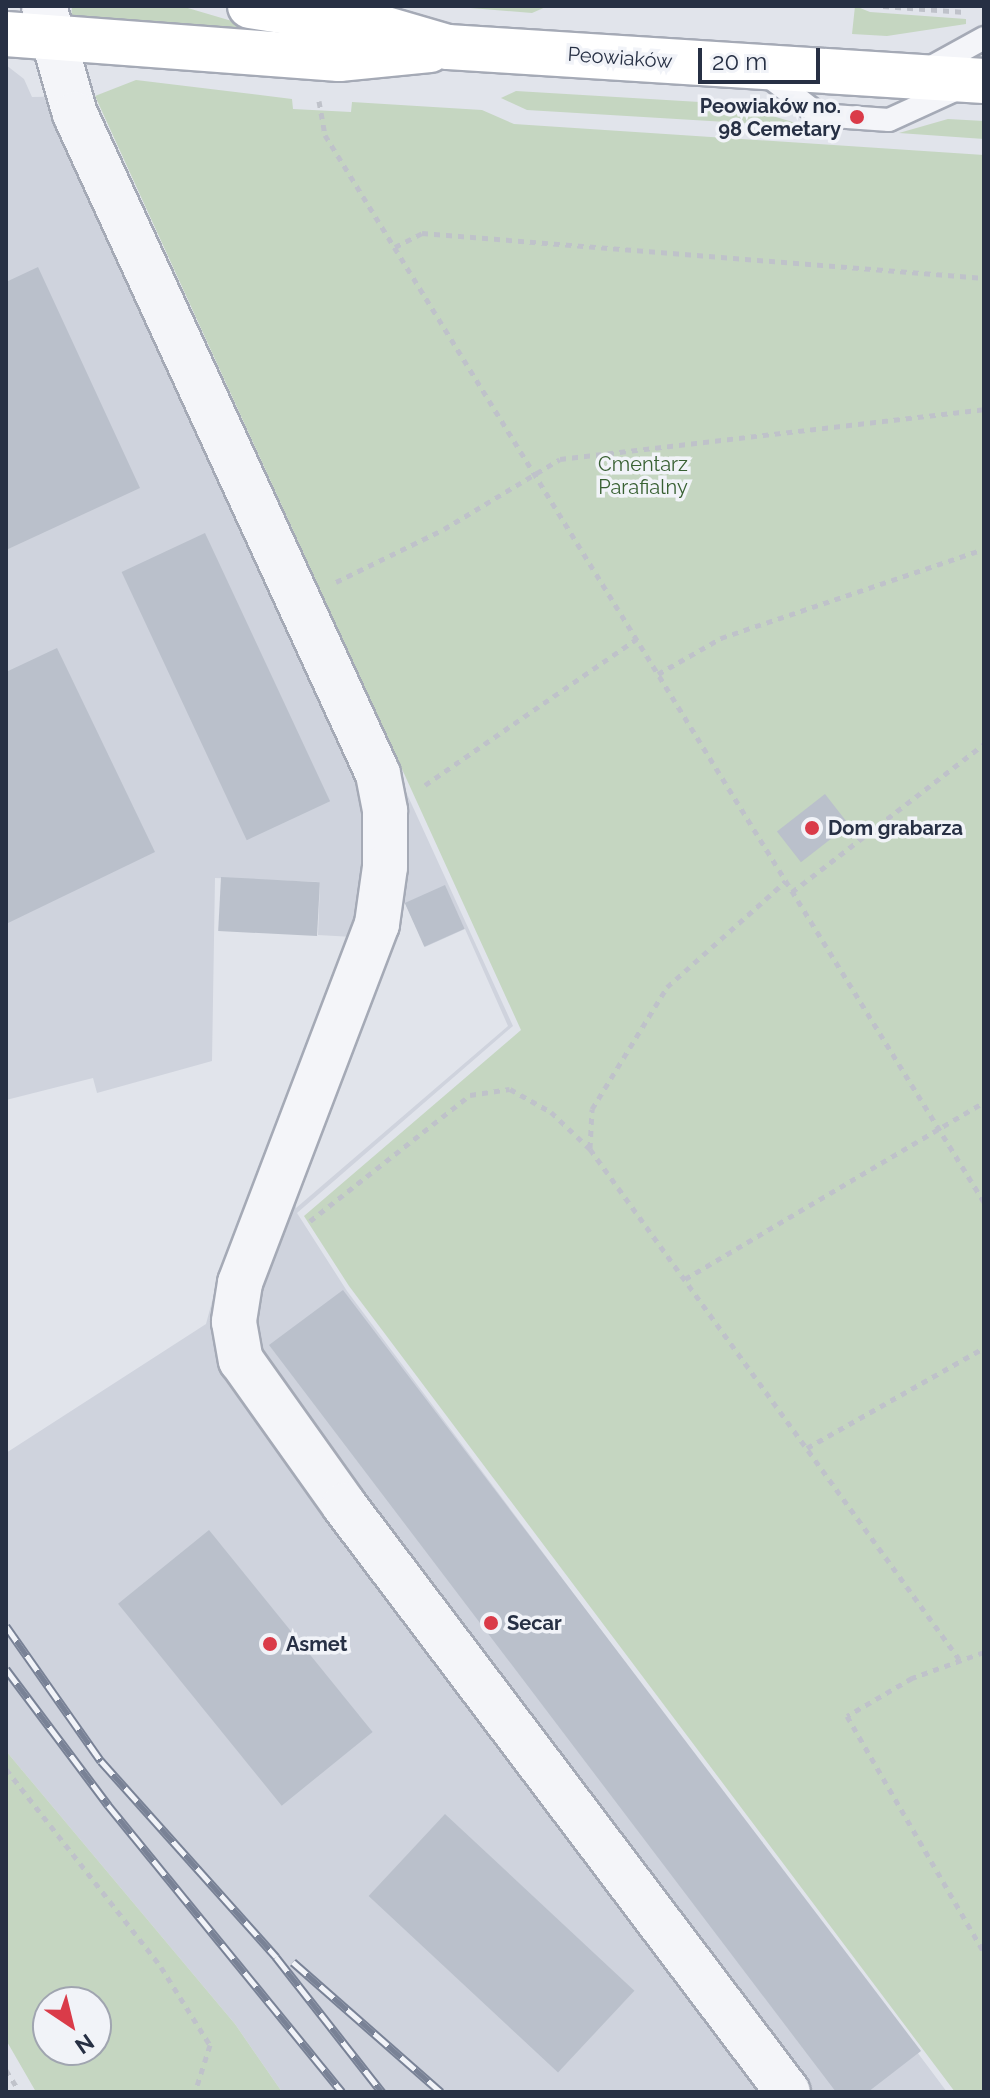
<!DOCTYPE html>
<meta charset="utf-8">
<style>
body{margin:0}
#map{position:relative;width:990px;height:2098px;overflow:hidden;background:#e1e4eb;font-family:Raleway,sans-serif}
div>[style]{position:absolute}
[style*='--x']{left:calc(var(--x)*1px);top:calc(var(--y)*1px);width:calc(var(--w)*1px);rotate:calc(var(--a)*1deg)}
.built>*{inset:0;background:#cfd3dd}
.green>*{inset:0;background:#c5d6c1}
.building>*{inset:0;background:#bac0cb;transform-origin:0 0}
.path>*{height:5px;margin-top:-2.5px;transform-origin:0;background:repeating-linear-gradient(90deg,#bfc2ca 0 6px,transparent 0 12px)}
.roads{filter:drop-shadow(2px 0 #a5aab6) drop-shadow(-2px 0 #a5aab6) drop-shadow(0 2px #a5aab6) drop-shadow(0 -2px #a5aab6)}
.service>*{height:22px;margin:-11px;padding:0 11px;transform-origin:11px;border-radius:11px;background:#f4f5f9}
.minor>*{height:44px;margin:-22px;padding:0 22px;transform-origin:22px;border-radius:22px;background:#f4f5f9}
.secondary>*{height:44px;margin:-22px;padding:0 22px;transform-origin:22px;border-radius:22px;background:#fff}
.rail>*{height:9px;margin-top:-4.5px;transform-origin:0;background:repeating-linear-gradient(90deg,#f1f3f8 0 18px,#798296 0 36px);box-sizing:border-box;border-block:2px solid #798296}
.dots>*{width:22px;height:22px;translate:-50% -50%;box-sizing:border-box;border:4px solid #f1f3f8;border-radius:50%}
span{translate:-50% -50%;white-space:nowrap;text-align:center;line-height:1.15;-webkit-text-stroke:7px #f1f3f8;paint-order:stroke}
.street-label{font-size:20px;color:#273044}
.poi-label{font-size:20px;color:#273044;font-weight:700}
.right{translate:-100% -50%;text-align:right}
.left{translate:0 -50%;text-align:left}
.park-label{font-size:20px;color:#396133}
.frame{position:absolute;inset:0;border:8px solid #273044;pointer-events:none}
.north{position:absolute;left:32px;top:1986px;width:80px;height:80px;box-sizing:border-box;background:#f1f3f8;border:2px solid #a0a5b0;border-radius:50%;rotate:145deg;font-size:22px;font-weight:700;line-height:32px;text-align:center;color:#273044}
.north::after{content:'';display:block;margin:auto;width:28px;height:36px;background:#da3b49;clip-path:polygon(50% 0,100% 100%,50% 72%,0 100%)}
.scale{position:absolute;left:698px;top:48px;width:122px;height:36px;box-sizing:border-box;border:4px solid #273044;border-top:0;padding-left:10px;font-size:24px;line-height:28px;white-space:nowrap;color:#273044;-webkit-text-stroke:6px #f1f3f8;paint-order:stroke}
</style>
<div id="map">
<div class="built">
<div style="clip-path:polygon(evenodd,6px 65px,24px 79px,32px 97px,88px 96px,513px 1026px,297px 1213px,347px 1291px,947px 2092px,282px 2092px,235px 2024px,6px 1751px,6px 1453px,206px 1324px,218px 1279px,353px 937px,318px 935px,320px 882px,215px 878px,212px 1061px,97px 1093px,93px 1078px,6px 1100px,6px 65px,405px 903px,425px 947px,465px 929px,508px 1026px,296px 1208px,292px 1191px,397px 907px,405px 903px)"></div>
</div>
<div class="green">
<div style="clip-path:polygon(72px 6px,181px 6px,242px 24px,298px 33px,297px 41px,71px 19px)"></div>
<div style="clip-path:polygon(446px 6px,548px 6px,532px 13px)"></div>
<div style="clip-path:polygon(855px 6px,870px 12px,966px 19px,966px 24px,887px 36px,852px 34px)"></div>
<div style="clip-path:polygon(136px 80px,292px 99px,293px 109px,351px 112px,352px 102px,482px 110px,514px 124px,984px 155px,984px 2092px,955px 2092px,349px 1286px,304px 1216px,521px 1030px,95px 96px)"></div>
<div style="clip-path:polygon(516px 91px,733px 104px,809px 127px,527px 110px,501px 98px)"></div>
<div style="clip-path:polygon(948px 119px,984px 121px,984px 139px,899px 133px)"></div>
<div style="clip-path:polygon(evenodd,6px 1751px,235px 2024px,282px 2092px,36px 2092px,6px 2040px,6px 1751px,48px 2002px,96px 2002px,96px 2050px,48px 2050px,48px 2002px)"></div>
</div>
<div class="building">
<div style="clip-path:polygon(38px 267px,140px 488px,6px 550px,6px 282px)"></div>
<div style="left:205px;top:533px;width:296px;height:92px;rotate:65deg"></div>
<div style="clip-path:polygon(57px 648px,155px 852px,6px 924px,6px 672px)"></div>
<div style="left:825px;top:794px;width:39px;height:61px;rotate:52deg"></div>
<div style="left:221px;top:877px;width:99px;height:54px;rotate:3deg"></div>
<div style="left:445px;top:885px;width:48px;height:44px;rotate:66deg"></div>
<div style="clip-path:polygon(343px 1290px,921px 2051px,868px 2092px,836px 2092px,269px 1345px)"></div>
<div style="left:209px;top:1530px;width:260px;height:117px;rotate:51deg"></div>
<div style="left:445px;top:1814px;width:259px;height:112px;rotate:43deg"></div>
</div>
<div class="path">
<div style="--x:883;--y:6;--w:82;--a:4.2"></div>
<div style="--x:319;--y:101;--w:35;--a:80"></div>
<div style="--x:325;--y:135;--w:1254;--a:58.3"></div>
<div style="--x:395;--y:247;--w:30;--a:-27"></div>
<div style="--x:422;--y:233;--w:564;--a:4.58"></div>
<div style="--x:336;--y:582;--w:120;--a:-26.1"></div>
<div style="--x:444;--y:529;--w:135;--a:-31.1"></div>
<div style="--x:560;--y:459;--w:427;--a:-6.7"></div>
<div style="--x:658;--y:674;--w:73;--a:-29.7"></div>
<div style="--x:721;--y:638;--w:278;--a:-18.7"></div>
<div style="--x:425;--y:785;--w:257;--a:-34.6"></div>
<div style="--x:792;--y:892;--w:242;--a:-37.6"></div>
<div style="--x:590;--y:1148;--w:39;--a:-87"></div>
<div style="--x:592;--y:1109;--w:143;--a:-58.4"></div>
<div style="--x:667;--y:987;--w:159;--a:-41.7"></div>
<div style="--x:310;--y:1221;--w:204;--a:-38.2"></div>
<div style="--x:470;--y:1095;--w:40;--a:-8.5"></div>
<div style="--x:510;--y:1089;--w:47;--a:29.3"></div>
<div style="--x:551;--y:1112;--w:54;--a:43.5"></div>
<div style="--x:590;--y:1149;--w:629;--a:54.11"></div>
<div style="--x:685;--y:1279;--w:347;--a:-30.6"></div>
<div style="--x:807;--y:1448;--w:203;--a:-29.5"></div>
<div style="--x:984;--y:1652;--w:77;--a:160.1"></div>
<div style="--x:912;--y:1678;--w:75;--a:149.7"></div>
<div style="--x:847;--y:1716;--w:273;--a:59.9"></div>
<div style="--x:6;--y:1769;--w:251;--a:51.9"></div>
<div style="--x:161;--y:1967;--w:92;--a:57.9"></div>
<div style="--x:210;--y:2045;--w:49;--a:107.7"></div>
<div style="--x:6;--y:2070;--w:26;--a:58"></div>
</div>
<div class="roads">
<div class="service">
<div style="--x:926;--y:70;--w:66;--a:-28.9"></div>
<div style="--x:763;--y:72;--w:71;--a:37.5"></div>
<div style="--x:819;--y:115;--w:70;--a:4.1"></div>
<div style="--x:889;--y:120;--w:77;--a:-24.6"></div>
</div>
<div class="minor">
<div style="--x:44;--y:6;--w:112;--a:74"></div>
<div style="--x:75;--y:114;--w:726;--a:65.34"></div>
<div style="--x:378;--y:774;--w:38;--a:79"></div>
<div style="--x:385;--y:811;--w:56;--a:90"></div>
<div style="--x:385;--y:867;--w:58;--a:98"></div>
<div style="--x:377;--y:924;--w:384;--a:110.9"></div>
<div style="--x:240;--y:1283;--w:39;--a:99"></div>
<div style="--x:234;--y:1322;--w:39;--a:80"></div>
<div style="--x:241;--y:1360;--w:178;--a:54.6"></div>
<div style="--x:344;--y:1505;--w:736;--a:52.9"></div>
</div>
<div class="secondary">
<div style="--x:250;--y:6;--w:128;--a:9"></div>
<div style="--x:376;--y:26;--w:75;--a:16.3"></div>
<div style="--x:448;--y:47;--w:537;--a:3.63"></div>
<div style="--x:6;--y:34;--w:334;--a:4.3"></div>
<div style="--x:339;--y:59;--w:91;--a:-5.6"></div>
</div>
</div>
<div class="rail">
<div style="--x:6;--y:1626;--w:165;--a:54.9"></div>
<div style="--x:101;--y:1761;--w:263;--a:48.2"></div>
<div style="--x:276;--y:1957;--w:172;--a:51.9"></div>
<div style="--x:6;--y:1669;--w:170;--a:53.1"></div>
<div style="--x:108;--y:1805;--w:370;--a:50.8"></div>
<div style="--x:293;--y:1962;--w:197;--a:41.3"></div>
</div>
<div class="dots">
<div style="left:857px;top:117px;background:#da3b49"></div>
<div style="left:812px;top:828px;background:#da3b49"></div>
<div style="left:491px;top:1623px;background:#da3b49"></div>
<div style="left:270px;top:1644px;background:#da3b49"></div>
</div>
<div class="street-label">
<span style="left:620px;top:58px;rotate:4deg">Peowiaków</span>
</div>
<div class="poi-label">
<span class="right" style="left:841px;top:118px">Peowiaków no.<br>98 Cemetary</span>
<span class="left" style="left:828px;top:828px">Dom grabarza</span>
<span class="left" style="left:507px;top:1623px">Secar</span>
<span class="left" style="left:286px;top:1644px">Asmet</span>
</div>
<div class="park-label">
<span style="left:643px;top:476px">Cmentarz<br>Parafialny</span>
</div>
<div class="frame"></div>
<div class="north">N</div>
<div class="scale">20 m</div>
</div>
